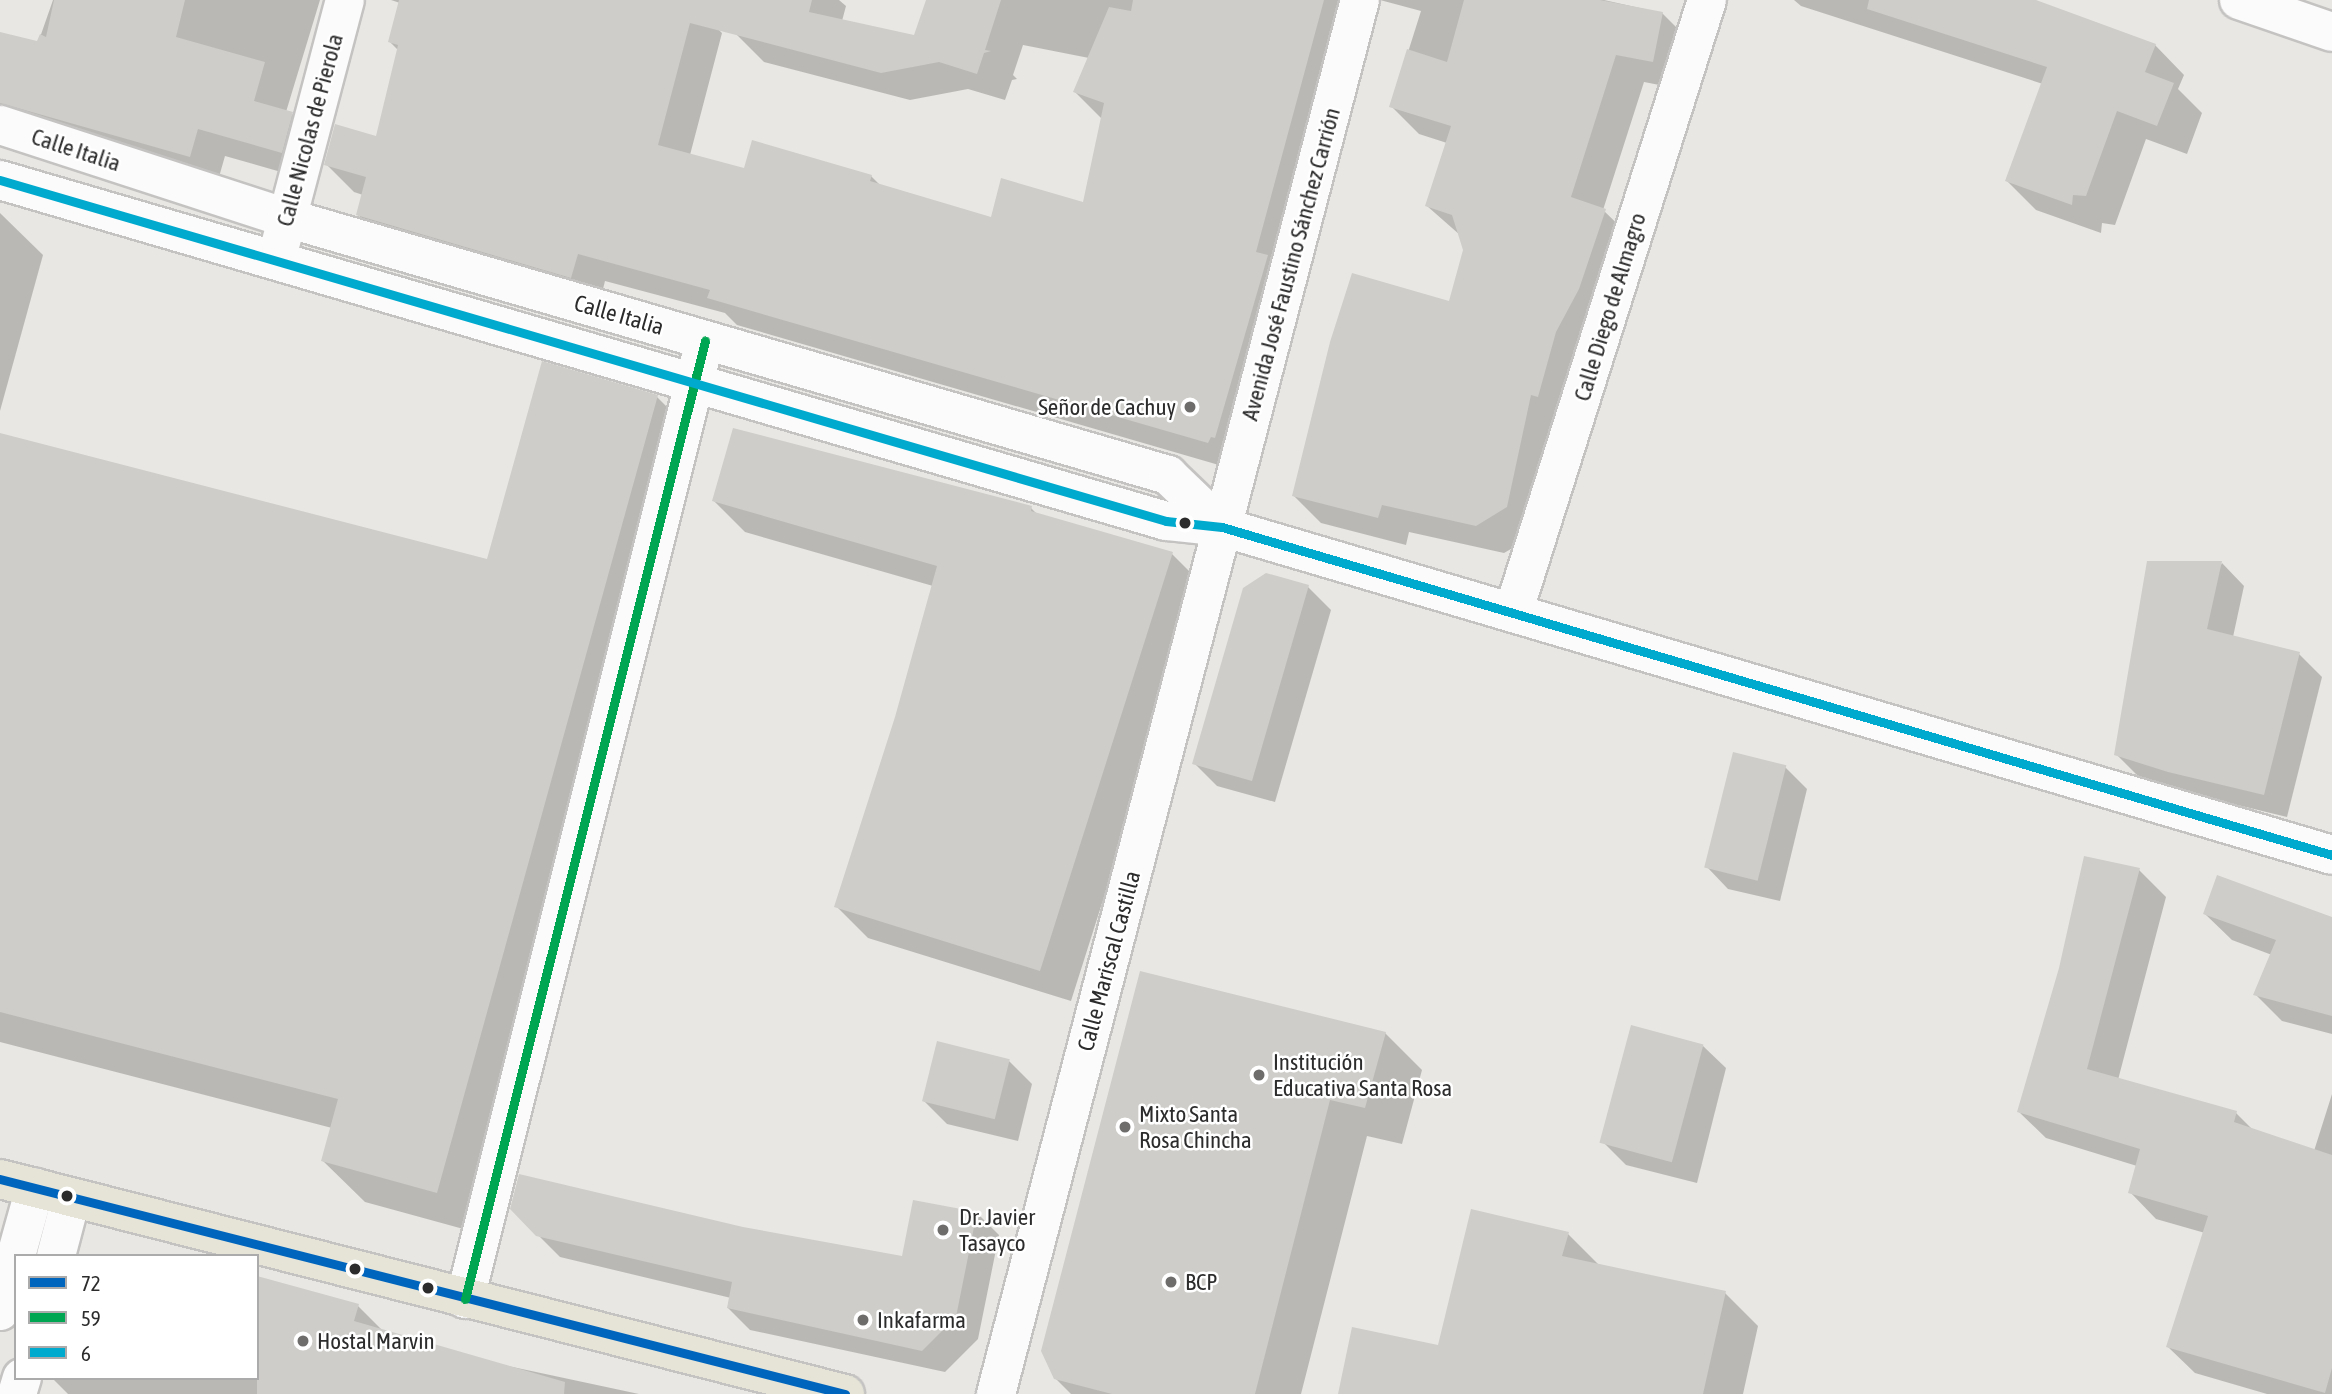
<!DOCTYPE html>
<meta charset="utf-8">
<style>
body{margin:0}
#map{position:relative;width:2332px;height:1394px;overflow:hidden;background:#e9e7e3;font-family:"Asap Condensed",sans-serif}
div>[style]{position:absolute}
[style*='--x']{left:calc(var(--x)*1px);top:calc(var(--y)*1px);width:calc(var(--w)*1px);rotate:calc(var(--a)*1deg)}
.shadow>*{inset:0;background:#0003}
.building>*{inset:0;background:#cecdc9;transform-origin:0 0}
.roads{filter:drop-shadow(2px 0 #c4c3c2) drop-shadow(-2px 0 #c4c3c2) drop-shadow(0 2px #c4c3c2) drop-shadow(0 -2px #c4c3c2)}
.minor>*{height:38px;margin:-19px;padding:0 19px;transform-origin:19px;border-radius:19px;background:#fcfbfb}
.major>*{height:38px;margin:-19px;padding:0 19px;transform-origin:19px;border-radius:19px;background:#e5e4d7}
.bus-1>*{height:9px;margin:-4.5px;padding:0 4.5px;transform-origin:4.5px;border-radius:4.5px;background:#0065bd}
.bus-2>*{height:9px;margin:-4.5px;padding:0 4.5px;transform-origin:4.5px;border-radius:4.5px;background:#00a651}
.bus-3>*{height:9px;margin:-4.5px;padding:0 4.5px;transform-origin:4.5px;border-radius:4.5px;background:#00a9ce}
.dots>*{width:19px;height:19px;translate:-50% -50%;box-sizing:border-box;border:4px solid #fff;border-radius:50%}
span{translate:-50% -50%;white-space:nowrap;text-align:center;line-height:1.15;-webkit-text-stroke:5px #fff;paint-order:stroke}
.street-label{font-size:23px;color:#2c2c2c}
.poi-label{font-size:23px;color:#2c2c2c}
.right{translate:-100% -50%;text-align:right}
.left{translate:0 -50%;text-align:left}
.legend{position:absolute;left:14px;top:1254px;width:245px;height:126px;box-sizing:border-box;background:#fff;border:2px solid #ababab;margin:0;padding:9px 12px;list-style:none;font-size:21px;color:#2c2c2c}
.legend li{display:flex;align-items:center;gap:14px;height:35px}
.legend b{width:35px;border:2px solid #ababab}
</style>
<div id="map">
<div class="shadow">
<div style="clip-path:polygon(53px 0,320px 0,286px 112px,292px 114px,320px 142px,309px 180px,225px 156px,217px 184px,0 118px,0 34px,38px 43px)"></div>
<div style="clip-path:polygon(391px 0,673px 0,694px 6px,722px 33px,690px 155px,745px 170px,871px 176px,881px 186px,992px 219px,1084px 204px,1102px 119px,1075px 92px,1089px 58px,1023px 45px,1013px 75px,1017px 79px,1012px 80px,1005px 100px,968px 89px,910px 100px,764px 62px,736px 34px,745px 0,839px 0,846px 6px,842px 21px,915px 37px,927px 0,1362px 0,1236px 470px,737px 325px,725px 313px,605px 281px,599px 305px,386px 243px,358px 215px,363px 195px,354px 192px,326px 164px,377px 138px,399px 51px,390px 42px,400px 3px)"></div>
<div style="clip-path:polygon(1380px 0,1604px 0,1662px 13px,1690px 41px,1680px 89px,1644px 82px,1603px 210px,1632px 238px,1535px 535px,1504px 553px,1409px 532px,1406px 545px,1321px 523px,1293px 495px,1450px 303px,1464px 250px,1460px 235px,1427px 206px,1447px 143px,1419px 134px,1391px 106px,1421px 11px)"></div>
<div style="clip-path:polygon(1794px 0,2031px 0,2155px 45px,2184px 75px,2178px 89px,2202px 113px,2187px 154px,2146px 139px,2115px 225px,2102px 223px,2101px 233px,2036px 210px,2007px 181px,2043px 84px,1801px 6px)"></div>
<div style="clip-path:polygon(0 213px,43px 255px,0 411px)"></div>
<div style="clip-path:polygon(657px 397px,698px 438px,478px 1233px,365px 1202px,323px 1161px,332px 1128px,0 1042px,0 435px,488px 561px)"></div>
<div style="clip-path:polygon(714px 501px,1031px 508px,1037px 514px,1172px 554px,1203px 585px,1071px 1001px,868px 938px,836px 906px,897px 718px,933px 586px,745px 532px)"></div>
<div style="clip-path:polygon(2222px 563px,2244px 586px,2233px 637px,2299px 654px,2322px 677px,2287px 817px,2192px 794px,2139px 777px,2116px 754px)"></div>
<div style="clip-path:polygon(1308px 587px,1331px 610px,1275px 802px,1217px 786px,1194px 763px)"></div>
<div style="clip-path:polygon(1785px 767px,1807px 789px,1780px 901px,1728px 889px,1707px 867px)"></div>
<div style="clip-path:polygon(2139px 870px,2166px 897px,2118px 1080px,2236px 1113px,2253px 1130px,2314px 1151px,2332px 1094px,2332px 1394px,2267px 1394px,2195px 1373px,2168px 1347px,2205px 1233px,2156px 1219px,2130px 1192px,2137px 1166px,2046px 1138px,2019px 1112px)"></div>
<div style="clip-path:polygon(2205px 914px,2332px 920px,2332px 1034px,2282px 1021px,2255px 994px,2272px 955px,2232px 940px)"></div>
<div style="clip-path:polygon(1385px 1033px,1422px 1070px,1402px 1144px,1367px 1136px,1301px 1394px,1071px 1394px,1055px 1378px)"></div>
<div style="clip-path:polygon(1703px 1046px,1726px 1068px,1697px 1183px,1626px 1165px,1603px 1142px)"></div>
<div style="clip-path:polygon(1009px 1061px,1032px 1084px,1018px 1141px,947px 1124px,924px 1101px)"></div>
<div style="clip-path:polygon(512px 1209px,743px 1229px,903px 1258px,977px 1213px,999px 1235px,978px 1339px,945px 1372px,750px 1330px,728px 1308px,731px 1298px,560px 1257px)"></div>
<div style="clip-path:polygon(1568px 1234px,1601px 1267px,1725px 1293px,1758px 1326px,1743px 1394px,1340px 1394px,1439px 1347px)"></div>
<div style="clip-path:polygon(358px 1306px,383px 1331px,494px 1363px,639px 1394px,68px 1394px,52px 1378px,257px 1378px)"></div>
</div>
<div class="building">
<div style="clip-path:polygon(54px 0,185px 0,176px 37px,265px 62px,254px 101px,293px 112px,282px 153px,198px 129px,190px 157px,0 103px,0 32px,37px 41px,40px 34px,46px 37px)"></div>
<div style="clip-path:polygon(399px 0,812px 0,809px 12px,914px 35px,926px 0,1001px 0,985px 50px,991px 51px,984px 53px,977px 74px,939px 62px,881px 73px,690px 23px,658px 145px,744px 168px,752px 140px,872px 175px,870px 181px,991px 217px,1001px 178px,1083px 202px,1104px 103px,1073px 92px,1109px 7px,1131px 11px,1133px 0,1324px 0,1256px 252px,1268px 255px,1215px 438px,1211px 437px,1208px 443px,707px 298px,710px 290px,578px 254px,571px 278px,356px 215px,366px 177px,324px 165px,335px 124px,376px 136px,398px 45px,388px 42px)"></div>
<div style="clip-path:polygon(1464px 0,1600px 0,1663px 12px,1653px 62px,1616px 55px,1571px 197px,1606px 209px,1579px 289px,1556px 332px,1538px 397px,1531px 395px,1507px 507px,1476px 526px,1382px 505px,1378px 518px,1292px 496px,1330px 342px,1352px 273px,1449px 301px,1463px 250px,1452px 215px,1425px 206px,1451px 126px,1389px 107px,1407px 49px,1447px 62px)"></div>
<div style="clip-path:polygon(1869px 0,2036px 0,2156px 44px,2145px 72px,2174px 83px,2157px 126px,2117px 111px,2086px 196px,2073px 195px,2072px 205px,2005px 181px,2047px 67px,1867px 9px)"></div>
<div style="clip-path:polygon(542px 361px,658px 395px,437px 1193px,321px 1161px,338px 1099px,0 1012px,0 433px,487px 559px)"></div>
<div style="clip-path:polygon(733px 428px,1032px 506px,1031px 511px,1173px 552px,1040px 971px,834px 907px,895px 717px,937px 566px,712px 501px)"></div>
<div style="clip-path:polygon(2147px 561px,2222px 561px,2207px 629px,2300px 652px,2264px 795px,2168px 772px,2114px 755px)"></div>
<div style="clip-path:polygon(1266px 573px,1309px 585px,1252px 781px,1192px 764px,1243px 588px)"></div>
<div style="left:1733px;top:752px;width:55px;height:119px;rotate:14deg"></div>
<div style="clip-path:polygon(2084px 856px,2140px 868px,2087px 1069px,2237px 1111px,2234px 1122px,2332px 1155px,2332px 1368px,2325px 1393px,2166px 1347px,2208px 1216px,2128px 1193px,2140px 1149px,2017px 1112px,2059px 968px)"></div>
<div style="clip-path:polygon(2217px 875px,2332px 917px,2332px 1016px,2253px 995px,2276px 940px,2203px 914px)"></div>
<div style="clip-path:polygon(1140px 971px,1386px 1032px,1365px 1108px,1330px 1100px,1255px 1394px,1112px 1394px,1054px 1379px,1041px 1351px)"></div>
<div style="left:1631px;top:1025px;width:75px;height:122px;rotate:15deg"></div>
<div style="left:937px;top:1041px;width:75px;height:62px;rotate:14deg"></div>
<div style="clip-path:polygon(519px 1174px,743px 1227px,902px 1256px,913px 1200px,977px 1212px,956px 1317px,922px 1351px,727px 1308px,732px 1282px,536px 1236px,510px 1209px)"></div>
<div style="clip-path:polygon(1471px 1209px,1569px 1232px,1562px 1256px,1726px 1291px,1703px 1394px,1338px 1394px,1352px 1327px,1438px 1345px)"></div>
<div style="clip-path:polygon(257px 1276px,359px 1304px,354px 1321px,565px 1382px,564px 1394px,257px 1394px)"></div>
</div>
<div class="roads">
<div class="minor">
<div style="--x:2239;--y:0;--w:98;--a:19"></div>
<div style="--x:0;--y:125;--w:302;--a:18"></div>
<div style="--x:287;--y:218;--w:918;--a:16.26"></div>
<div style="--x:1168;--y:475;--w:75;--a:43.9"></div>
<div style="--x:0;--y:180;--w:1215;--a:16.3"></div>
<div style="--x:1166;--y:521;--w:56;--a:6.1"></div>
<div style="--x:1222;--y:527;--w:1157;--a:16.46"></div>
<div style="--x:281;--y:242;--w:250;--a:-75.2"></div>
<div style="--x:1513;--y:613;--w:643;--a:-72.44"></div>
<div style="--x:16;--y:1256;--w:71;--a:-74.4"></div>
<div style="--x:56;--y:1256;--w:59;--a:-75.3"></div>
<div style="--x:465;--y:1299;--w:968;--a:-75.95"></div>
<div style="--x:0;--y:1311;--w:57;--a:-73.8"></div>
<div style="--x:17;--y:1394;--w:17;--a:-73"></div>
<div style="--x:996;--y:1394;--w:1441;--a:-75.37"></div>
</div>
<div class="major">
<div style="--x:0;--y:1179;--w:872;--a:14.28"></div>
</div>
</div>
<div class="bus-1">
<div style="--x:0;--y:1179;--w:872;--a:14.28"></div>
</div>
<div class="bus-2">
<div style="--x:465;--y:1299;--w:988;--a:-75.94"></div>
</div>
<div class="bus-3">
<div style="--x:0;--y:180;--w:1215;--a:16.3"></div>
<div style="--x:1166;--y:521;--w:56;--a:6.1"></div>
<div style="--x:1222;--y:527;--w:1157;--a:16.46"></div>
</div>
<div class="dots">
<div style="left:1190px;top:407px;background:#6e6d6c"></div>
<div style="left:1185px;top:523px;background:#2c2c2c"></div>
<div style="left:1259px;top:1075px;background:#6e6d6c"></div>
<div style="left:1125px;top:1127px;background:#6e6d6c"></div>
<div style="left:67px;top:1196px;background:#2c2c2c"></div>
<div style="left:943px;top:1230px;background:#6e6d6c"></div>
<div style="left:355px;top:1269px;background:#2c2c2c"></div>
<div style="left:1171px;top:1282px;background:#6e6d6c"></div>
<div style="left:428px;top:1288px;background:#2c2c2c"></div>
<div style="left:863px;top:1320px;background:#6e6d6c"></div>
<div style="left:303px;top:1341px;background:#6e6d6c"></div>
</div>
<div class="street-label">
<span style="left:310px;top:130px;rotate:-75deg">Calle Nicolas de Pierola</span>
<span style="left:76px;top:150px;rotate:18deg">Calle Italia</span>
<span style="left:1291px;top:264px;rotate:-75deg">Avenida José Faustino Sánchez Carrión</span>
<span style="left:1610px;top:307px;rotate:-73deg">Calle Diego de Almagro</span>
<span style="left:619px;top:315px;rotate:16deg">Calle Italia</span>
<span style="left:1109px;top:961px;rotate:-75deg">Calle Mariscal Castilla</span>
</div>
<div class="poi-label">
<span class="right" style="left:1176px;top:407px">Señor de Cachuy</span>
<span class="left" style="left:1273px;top:1075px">Institución<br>Educativa Santa Rosa</span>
<span class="left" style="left:1139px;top:1127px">Mixto Santa<br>Rosa Chincha</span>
<span class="left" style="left:959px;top:1230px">Dr. Javier<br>Tasayco</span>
<span class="left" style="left:1185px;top:1282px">BCP</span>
<span class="left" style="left:877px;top:1320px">Inkafarma</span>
<span class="left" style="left:317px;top:1341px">Hostal Marvin</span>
</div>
<ul class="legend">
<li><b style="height:9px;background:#0065bd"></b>72</li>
<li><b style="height:9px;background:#00a651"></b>59</li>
<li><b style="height:9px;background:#00a9ce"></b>6</li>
</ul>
</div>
